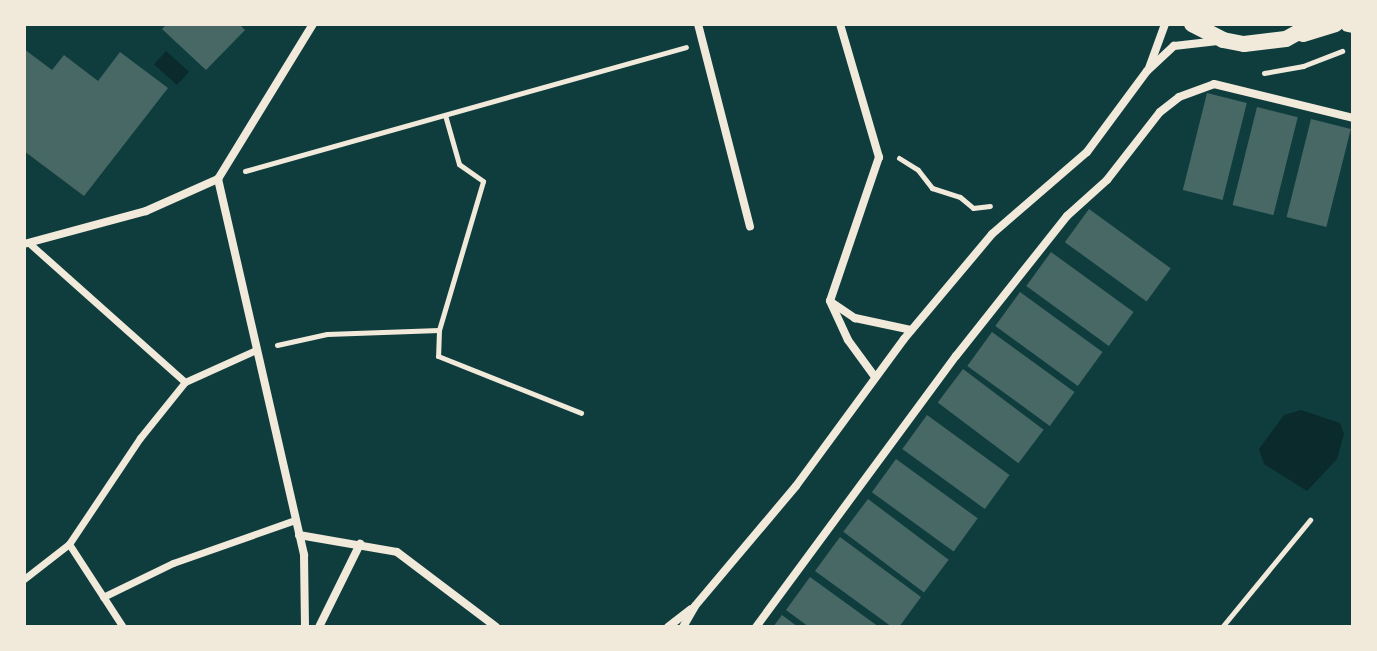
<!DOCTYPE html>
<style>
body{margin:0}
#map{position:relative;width:1377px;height:651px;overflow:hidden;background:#0f3d3e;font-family:"Open Sans",sans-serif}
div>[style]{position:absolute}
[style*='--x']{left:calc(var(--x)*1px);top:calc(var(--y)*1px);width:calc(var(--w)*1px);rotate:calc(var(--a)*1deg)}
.water>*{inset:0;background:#0a2a2b;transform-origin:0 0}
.building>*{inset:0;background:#486865;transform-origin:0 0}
.path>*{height:5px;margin:-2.5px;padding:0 2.5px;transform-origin:2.5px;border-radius:2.5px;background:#f1e9da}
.pedestrian>*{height:7px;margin:-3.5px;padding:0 3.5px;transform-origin:3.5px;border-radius:3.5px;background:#f1e9da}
.minor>*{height:8px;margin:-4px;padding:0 4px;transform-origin:4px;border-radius:4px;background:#f1e9da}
.secondary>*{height:16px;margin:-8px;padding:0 8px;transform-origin:8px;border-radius:8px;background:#f1e9da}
span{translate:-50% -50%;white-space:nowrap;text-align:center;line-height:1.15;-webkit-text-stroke:8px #f1e9da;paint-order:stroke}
.frame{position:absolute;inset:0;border:26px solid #f1e9da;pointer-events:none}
</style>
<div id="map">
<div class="water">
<div style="left:166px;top:51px;width:31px;height:18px;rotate:42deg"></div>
<div style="clip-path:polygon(1301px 410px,1340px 423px,1344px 434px,1337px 459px,1307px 491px,1264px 464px,1259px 449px,1284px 415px)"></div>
</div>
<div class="building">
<div style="clip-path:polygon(167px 24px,239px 24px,245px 30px,206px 70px,162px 29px)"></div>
<div style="clip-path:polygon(24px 49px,52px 70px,64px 55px,98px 81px,120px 52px,168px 88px,84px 196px,24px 151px)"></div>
<div style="left:1207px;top:93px;width:41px;height:100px;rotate:14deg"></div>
<div style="left:1257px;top:107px;width:42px;height:101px;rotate:14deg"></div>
<div style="left:1311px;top:119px;width:41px;height:101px;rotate:14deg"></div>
<div style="left:1089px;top:209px;width:101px;height:41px;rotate:36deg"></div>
<div style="left:1051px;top:252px;width:102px;height:42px;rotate:36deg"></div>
<div style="left:1020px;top:292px;width:102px;height:42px;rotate:36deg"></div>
<div style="left:992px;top:332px;width:102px;height:42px;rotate:36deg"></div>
<div style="left:963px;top:369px;width:101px;height:42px;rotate:37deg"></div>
<div style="left:927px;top:415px;width:102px;height:42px;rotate:36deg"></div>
<div style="left:896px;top:459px;width:101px;height:41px;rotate:36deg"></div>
<div style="left:868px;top:499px;width:101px;height:41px;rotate:37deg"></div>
<div style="clip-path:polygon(840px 537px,921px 597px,899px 627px,892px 627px,815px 571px)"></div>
<div style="clip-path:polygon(810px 577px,879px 627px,809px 627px,786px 610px)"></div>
<div style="clip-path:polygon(782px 615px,798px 627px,773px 627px)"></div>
</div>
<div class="path">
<div style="--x:1264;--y:73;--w:40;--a:-10"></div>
<div style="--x:1303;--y:66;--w:42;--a:-21"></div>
<div style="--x:899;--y:158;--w:22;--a:32"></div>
<div style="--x:918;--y:170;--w:23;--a:52"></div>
<div style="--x:932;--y:188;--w:29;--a:18"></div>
<div style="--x:960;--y:197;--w:17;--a:40"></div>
<div style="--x:973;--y:208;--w:17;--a:-7"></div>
<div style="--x:245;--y:171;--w:458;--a:-15.7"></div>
<div style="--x:439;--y:330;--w:26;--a:92"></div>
<div style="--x:438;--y:356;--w:154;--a:21.7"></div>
<div style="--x:277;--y:345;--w:51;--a:-12.4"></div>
<div style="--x:327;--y:334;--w:112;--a:-2"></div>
<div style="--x:439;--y:330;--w:155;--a:-73.5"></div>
<div style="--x:483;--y:181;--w:29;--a:-145"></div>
<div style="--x:459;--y:164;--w:51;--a:-105.9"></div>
<div style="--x:1222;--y:627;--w:139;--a:-50.6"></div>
</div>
<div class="pedestrian">
<div style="--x:29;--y:243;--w:209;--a:41.7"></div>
<div style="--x:69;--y:544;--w:128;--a:-56.2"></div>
<div style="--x:140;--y:438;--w:72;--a:-51.2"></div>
<div style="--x:185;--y:382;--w:78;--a:-24.3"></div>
<div style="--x:24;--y:579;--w:57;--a:-37.9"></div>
<div style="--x:69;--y:544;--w:99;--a:57"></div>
<div style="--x:103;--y:597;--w:78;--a:-25.9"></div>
<div style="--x:173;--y:563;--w:129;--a:-19.4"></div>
</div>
<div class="minor">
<div style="--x:698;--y:24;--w:209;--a:75.6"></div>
<div style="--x:840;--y:24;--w:139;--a:73.7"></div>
<div style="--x:879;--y:157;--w:152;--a:108.8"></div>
<div style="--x:830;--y:301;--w:43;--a:65.2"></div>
<div style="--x:848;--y:340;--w:46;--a:53.9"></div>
<div style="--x:1149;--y:68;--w:47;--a:-70"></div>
<div style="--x:218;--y:179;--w:386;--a:77.1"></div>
<div style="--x:304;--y:555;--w:72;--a:89.2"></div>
<div style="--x:24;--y:244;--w:126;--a:-15.1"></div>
<div style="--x:146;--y:211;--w:79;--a:-24"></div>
<div style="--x:218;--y:179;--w:182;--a:-58.5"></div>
<div style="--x:831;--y:302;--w:29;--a:34"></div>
<div style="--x:855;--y:318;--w:57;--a:12.1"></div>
<div style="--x:299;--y:535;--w:99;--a:9.8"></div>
<div style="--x:397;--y:552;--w:124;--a:37.1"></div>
<div style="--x:319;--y:627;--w:93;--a:-63.7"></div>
<div style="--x:668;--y:627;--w:29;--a:-38"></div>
<div style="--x:683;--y:627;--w:24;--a:-60"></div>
<div style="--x:695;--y:606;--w:157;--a:-49.9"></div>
<div style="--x:796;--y:486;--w:182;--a:-53.7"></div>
<div style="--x:904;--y:339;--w:137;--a:-50"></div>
<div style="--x:992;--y:234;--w:125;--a:-40.8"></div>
<div style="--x:1087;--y:152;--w:101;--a:-53.5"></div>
<div style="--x:1147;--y:71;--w:37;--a:-43"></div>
<div style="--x:1174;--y:46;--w:44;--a:-6.5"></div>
<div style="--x:756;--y:627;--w:337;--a:-53.6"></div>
<div style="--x:956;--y:356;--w:179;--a:-51.6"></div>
<div style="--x:1067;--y:216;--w:54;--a:-42"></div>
<div style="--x:1107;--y:180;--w:86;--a:-52.1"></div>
<div style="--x:1160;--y:112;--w:24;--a:-38"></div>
<div style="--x:1179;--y:97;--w:37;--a:-20"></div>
<div style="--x:1214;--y:84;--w:143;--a:13.7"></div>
</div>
<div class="secondary">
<div style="--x:1192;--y:24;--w:35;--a:27"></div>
<div style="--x:1223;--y:40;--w:21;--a:11"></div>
<div style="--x:1244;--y:44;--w:42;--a:-6.8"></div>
<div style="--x:1286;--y:39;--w:31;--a:-29"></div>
<div style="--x:1348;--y:24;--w:5;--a:11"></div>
<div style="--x:1303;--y:34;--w:34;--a:-17"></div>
</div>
<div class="frame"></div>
</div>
